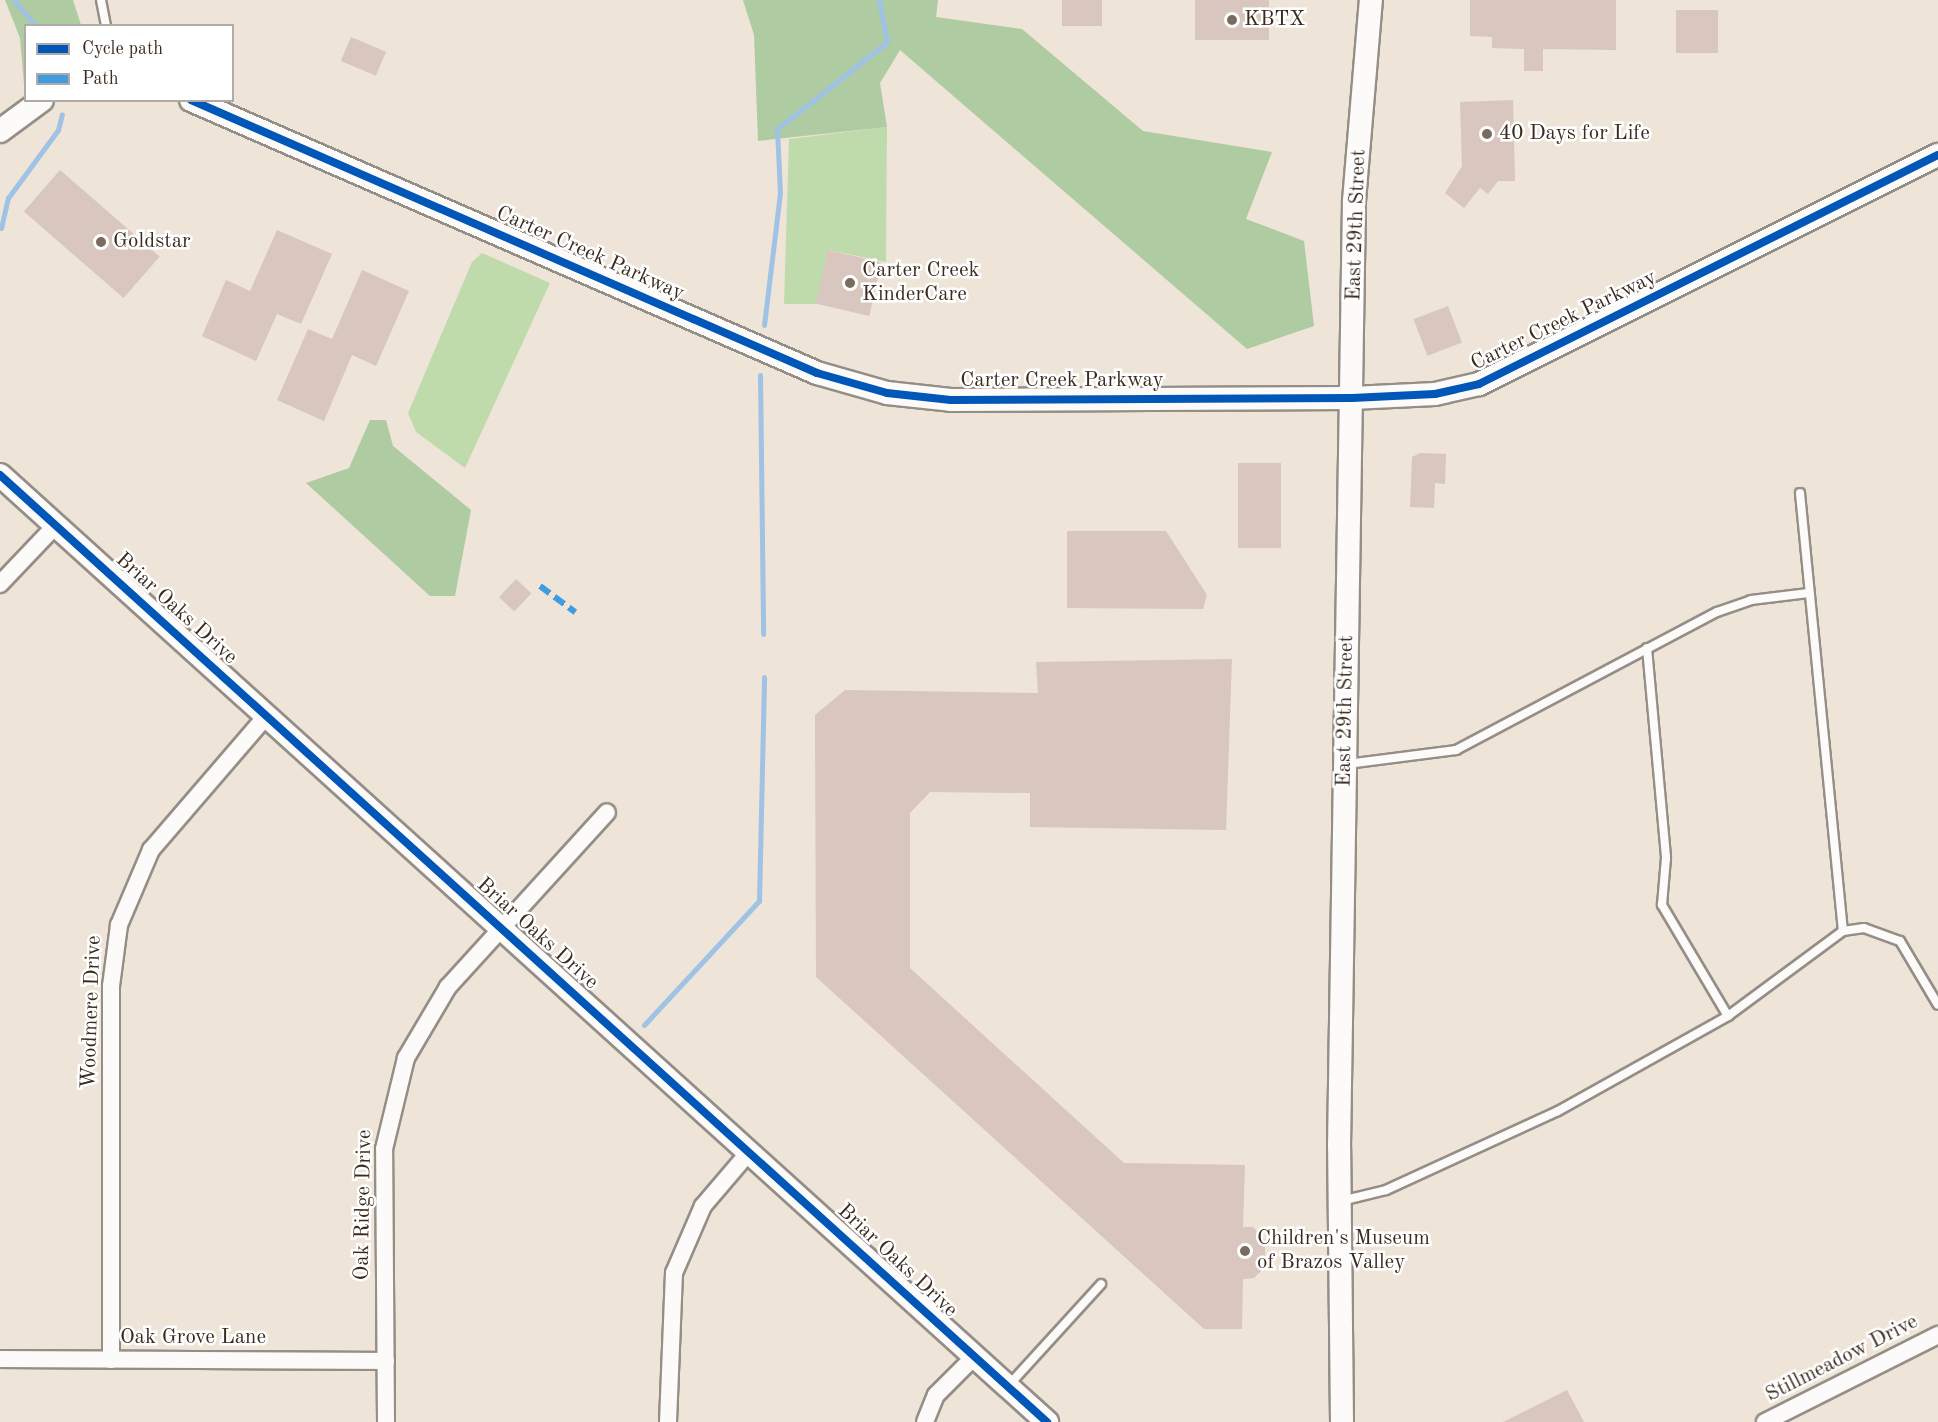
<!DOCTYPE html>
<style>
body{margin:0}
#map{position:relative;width:1938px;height:1422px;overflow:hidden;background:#eee4d8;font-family:"Old Standard TT",serif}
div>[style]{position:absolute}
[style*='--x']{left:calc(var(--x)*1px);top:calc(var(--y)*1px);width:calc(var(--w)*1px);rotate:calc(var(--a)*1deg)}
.green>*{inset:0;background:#bfdbac}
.forest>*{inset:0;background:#aecba1}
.stream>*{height:5px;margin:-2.5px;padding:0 2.5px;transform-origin:2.5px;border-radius:2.5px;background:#9fc2e5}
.building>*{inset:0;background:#d8c6bf;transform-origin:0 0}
.roads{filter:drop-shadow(2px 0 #958e86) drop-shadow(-2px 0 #958e86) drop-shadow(0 2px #958e86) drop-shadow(0 -2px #958e86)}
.lane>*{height:8px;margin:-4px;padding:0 4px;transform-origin:4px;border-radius:4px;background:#fcfbf9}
.street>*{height:16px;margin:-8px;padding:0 8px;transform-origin:8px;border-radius:8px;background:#fcfbf9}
.secondary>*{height:22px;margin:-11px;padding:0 11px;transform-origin:11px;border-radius:11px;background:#fcfbf9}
.quiet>*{height:6px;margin-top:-3px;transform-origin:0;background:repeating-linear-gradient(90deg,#3f9ce0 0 12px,transparent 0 18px)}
.cycleway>*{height:8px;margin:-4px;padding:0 4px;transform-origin:4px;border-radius:4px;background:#0057b8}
.dots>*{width:16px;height:16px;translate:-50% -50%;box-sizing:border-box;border:3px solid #fff;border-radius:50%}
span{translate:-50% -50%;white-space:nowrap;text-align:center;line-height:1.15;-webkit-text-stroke:5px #fff;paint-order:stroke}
.poi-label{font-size:21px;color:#3b2a1e}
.left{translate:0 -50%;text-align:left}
.street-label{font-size:21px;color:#3b2a1e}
.legend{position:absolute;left:24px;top:24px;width:210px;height:78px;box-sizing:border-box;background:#fff;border:2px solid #b1aaa5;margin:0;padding:8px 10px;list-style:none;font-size:18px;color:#3b2a1e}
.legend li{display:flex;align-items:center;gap:12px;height:30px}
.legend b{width:30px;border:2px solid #b1aaa5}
</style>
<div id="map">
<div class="green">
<div style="clip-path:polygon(887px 127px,886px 262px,829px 250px,817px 304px,784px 304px,789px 139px)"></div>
<div style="clip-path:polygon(482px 253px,550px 283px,465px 468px,416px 432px,408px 413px,472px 262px)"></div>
</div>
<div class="forest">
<div style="clip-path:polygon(5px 0,73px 0,81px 25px,26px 26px,24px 84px,20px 38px)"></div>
<div style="clip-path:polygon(743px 0,938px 0,936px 17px,1022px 29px,1143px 131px,1272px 152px,1246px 219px,1304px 241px,1314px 326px,1247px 349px,900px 50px,880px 83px,887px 127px,758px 141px,754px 35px)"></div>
<div style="clip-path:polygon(370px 420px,386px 420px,393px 446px,471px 510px,455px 596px,430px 596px,306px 483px,349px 468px)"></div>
</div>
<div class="stream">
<div style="--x:14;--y:0;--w:34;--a:50"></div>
<div style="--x:1;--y:228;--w:31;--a:-77"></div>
<div style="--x:8;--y:198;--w:84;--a:-53.7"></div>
<div style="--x:58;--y:130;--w:16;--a:-76"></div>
<div style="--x:764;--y:325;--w:133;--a:-83.1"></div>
<div style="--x:780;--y:193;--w:64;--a:-92.7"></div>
<div style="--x:777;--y:129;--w:140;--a:-38.3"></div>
<div style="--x:887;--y:42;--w:43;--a:-100.8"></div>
<div style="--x:760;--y:375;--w:259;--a:89.3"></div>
<div style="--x:644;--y:1025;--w:169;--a:-47.2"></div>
<div style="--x:759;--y:901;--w:224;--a:-88.7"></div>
</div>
<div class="building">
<div style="left:1062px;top:0;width:40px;height:26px"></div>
<div style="left:1195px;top:0;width:74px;height:40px"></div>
<div style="clip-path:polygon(1470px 0,1616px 0,1616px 50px,1543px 49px,1543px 71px,1524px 71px,1524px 49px,1492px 48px,1492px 37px,1470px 36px)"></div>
<div style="left:1676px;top:10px;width:42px;height:43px"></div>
<div style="left:351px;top:37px;width:38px;height:26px;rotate:23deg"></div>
<div style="clip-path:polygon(1513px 100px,1515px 181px,1498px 181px,1488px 194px,1480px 188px,1464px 208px,1445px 193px,1462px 166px,1460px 102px)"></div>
<div style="left:60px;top:170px;width:132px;height:55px;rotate:41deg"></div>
<div style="clip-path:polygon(277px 230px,332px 254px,301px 324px,277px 314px,256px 361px,202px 336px,226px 280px,250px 291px)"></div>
<div style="left:828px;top:250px;width:55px;height:55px;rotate:13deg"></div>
<div style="clip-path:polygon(362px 270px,409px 291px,376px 366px,352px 355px,324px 421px,277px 400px,308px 329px,332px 339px)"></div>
<div style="left:1448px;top:306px;width:39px;height:37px;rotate:69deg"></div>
<div style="clip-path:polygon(1420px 453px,1446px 454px,1445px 484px,1435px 483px,1434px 508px,1410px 507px,1412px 457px)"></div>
<div style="left:1238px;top:463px;width:43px;height:85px"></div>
<div style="clip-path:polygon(1067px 531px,1166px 531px,1207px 595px,1203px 609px,1067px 608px)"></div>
<div style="left:516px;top:579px;width:21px;height:25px;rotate:43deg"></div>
<div style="clip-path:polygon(1232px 659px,1226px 830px,1030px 827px,1030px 793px,930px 792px,910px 813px,910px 968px,1124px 1163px,1245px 1165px,1243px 1227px,1253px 1227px,1265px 1240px,1265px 1267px,1254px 1278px,1243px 1279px,1242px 1329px,1204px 1329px,816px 977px,815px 715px,845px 690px,1038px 693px,1036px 662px)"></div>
<div style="clip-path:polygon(1567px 1390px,1584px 1422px,1503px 1422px)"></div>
</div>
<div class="roads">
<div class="lane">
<div style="--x:101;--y:0;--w:26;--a:79"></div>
<div style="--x:1800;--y:493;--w:440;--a:84.4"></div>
<div style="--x:1647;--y:648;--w:211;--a:84.8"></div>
<div style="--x:1666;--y:858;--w:47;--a:94.9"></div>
<div style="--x:1662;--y:905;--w:129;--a:59.3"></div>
<div style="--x:1347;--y:764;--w:110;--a:-7.3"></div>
<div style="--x:1456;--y:750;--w:295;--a:-27.9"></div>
<div style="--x:1717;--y:612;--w:36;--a:-19"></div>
<div style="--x:1751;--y:600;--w:58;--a:-6.9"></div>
<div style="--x:1341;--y:1201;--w:46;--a:-13.7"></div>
<div style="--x:1386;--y:1190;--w:189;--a:-24.7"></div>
<div style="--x:1558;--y:1111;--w:195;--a:-29.2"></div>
<div style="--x:1728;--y:1016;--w:143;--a:-36.5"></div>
<div style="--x:1843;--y:931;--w:21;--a:-8"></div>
<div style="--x:1864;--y:928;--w:38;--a:20"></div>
<div style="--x:1900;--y:941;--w:74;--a:59.3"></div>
<div style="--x:1008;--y:1386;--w:138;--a:-47.6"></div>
</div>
<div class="street">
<div style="--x:0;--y:584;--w:80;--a:-46.5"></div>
<div style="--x:0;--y:1359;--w:386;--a:0.3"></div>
<div style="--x:111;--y:1360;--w:374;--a:-90"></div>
<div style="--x:111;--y:986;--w:62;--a:-82.5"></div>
<div style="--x:119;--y:925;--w:82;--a:-66.9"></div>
<div style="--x:151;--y:850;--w:178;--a:-49.3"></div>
<div style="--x:386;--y:1422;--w:273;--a:-90.4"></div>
<div style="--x:384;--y:1149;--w:94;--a:-76.4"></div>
<div style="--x:406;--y:1058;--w:82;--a:-59.4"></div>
<div style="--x:448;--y:987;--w:236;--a:-47.7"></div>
<div style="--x:668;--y:1422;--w:149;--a:-87.7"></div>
<div style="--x:674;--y:1273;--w:73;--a:-66.6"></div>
<div style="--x:703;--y:1206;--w:72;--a:-49.5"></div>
<div style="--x:925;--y:1422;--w:29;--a:-68"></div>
<div style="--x:936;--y:1395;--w:54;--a:-45"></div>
<div style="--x:1765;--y:1422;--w:194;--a:-26.7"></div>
</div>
<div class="secondary">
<div style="--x:191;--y:100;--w:683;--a:23.56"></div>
<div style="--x:817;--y:373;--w:73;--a:15.9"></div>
<div style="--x:887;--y:393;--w:64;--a:6.2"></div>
<div style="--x:951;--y:400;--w:401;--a:-0.3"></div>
<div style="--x:1352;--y:398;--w:83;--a:-2.8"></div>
<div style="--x:1435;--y:394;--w:45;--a:-12.8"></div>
<div style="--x:1479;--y:384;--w:513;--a:-26.52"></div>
<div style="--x:0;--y:131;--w:52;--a:-36.4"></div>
<div style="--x:0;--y:475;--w:1412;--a:42.13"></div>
<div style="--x:1342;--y:1422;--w:275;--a:-90.6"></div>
<div style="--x:1339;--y:1147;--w:946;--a:-89.09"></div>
<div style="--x:1354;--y:201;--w:202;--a:-85.2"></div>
</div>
</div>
<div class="quiet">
<div style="--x:540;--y:586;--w:44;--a:36.6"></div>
</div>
<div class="cycleway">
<div style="--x:191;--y:100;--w:683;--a:23.56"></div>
<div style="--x:817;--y:373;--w:73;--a:15.9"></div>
<div style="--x:887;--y:393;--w:64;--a:6.2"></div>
<div style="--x:951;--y:400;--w:401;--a:-0.3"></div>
<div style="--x:1352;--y:398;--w:83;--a:-2.8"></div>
<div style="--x:1435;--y:394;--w:45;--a:-12.8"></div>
<div style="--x:1479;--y:384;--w:513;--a:-26.52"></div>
<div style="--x:0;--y:475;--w:1412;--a:42.13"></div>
</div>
<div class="dots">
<div style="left:1232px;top:20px;background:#7a6b5f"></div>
<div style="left:1487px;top:134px;background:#7a6b5f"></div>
<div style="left:101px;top:242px;background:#7a6b5f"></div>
<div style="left:850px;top:283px;background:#7a6b5f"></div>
<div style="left:1245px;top:1251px;background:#7a6b5f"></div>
</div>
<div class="poi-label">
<span class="left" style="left:1244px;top:20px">KBTX</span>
<span class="left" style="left:1499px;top:134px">40 Days for Life</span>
<span class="left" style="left:113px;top:242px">Goldstar</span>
<span class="left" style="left:862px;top:283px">Carter Creek<br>KinderCare</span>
<span class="left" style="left:1257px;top:1251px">Children's Museum<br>of Brazos Valley</span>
</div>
<div class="street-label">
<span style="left:1357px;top:225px;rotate:-88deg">East 29th Street</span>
<span style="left:590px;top:254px;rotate:24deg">Carter Creek Parkway</span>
<span style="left:1564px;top:321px;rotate:-26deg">Carter Creek Parkway</span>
<span style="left:1062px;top:381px">Carter Creek Parkway</span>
<span style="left:176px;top:609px;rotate:42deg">Briar Oaks Drive</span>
<span style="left:1346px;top:711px;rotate:-89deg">East 29th Street</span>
<span style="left:537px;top:934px;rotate:42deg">Briar Oaks Drive</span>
<span style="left:92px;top:1012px;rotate:-88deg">Woodmere Drive</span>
<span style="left:364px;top:1205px;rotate:-89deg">Oak Ridge Drive</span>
<span style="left:897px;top:1261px;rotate:43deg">Briar Oaks Drive</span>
<span style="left:193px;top:1338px">Oak Grove Lane</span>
<span style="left:1842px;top:1359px;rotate:-27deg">Stillmeadow Drive</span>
</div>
<ul class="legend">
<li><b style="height:8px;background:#0057b8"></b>Cycle path</li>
<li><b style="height:8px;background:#3f9ce0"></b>Path</li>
</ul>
</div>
